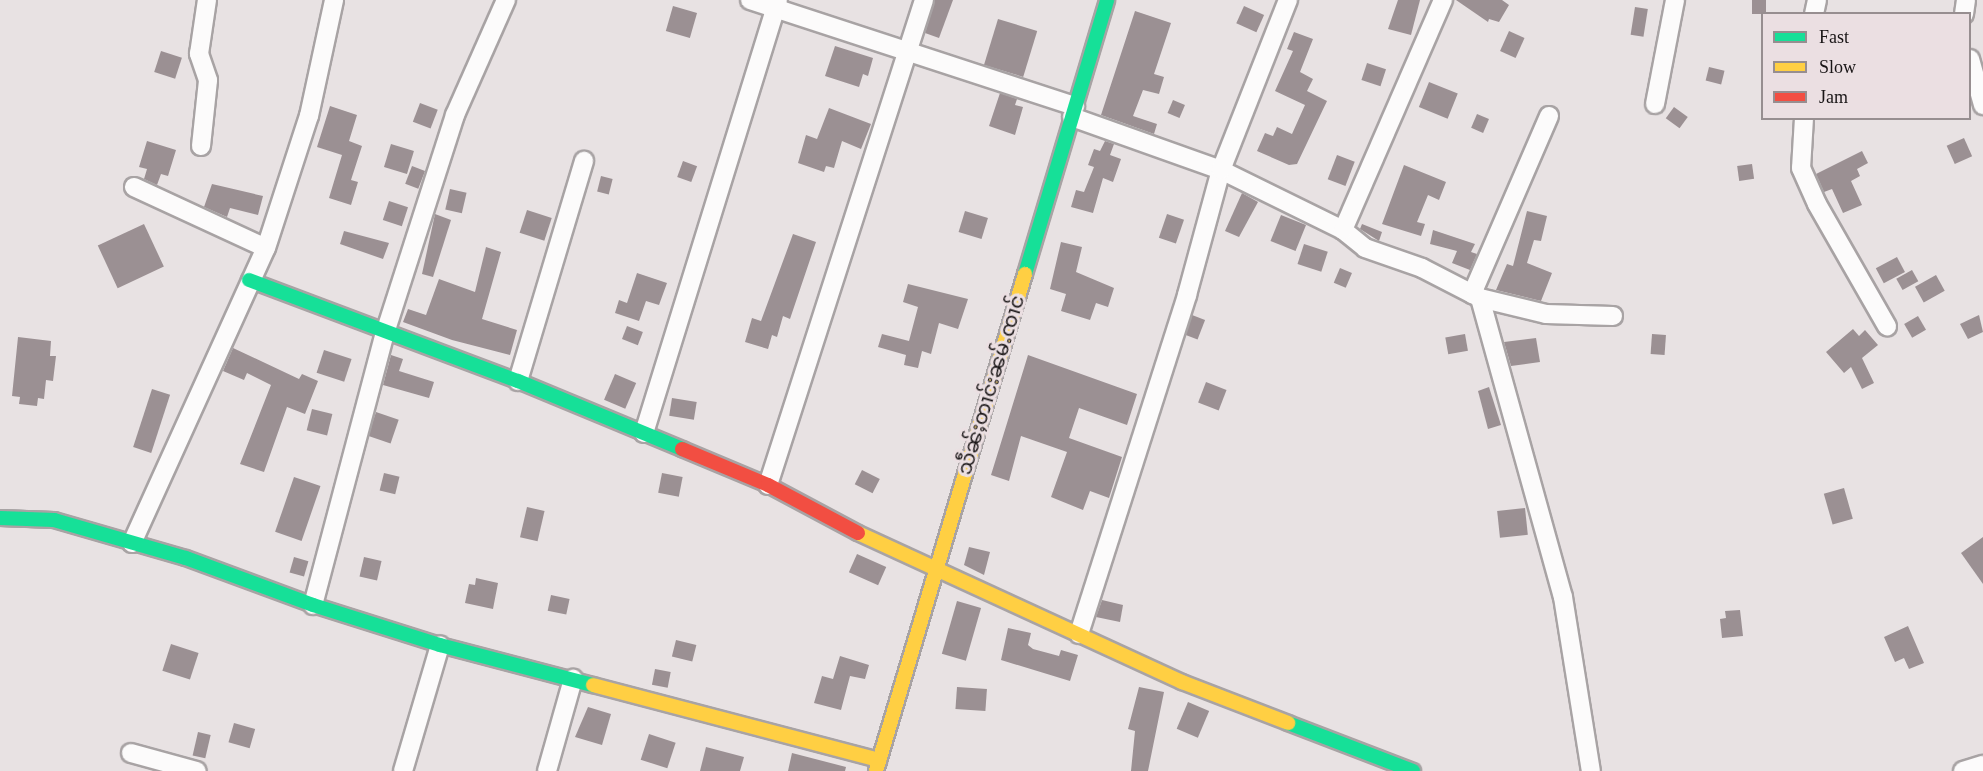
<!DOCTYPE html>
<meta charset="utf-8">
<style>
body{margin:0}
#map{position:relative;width:1983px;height:771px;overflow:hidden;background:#e8e2e3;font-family:"Times New Roman","Noto Sans Myanmar",serif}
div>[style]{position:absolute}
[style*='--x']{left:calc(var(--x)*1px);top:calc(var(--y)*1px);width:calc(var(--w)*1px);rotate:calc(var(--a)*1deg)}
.building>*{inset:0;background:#9b9093;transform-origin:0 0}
.roads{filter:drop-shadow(2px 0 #a8a3a4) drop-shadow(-2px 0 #a8a3a4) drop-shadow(0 2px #a8a3a4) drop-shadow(0 -2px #a8a3a4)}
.street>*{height:18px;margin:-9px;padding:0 9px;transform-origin:9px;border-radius:9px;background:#fcfbfb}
.fast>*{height:14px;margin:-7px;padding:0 7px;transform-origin:7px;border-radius:7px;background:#16e098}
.slow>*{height:14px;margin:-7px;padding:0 7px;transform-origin:7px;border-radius:7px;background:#ffcf43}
.jam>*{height:14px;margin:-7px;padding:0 7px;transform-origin:7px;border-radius:7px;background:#f24e42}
span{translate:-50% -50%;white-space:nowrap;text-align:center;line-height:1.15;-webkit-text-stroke:6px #ebdfe2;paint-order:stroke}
.street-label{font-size:20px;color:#191516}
.legend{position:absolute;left:1761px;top:12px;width:210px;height:108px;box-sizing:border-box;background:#ebdfe2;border:2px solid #978e90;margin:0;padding:8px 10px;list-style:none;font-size:18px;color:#191516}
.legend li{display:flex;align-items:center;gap:12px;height:30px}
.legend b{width:30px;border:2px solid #978e90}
</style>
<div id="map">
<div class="building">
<div style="clip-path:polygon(935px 0,953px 0,939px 38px,925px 33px)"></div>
<div style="clip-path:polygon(1398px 0,1420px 0,1411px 35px,1388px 29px)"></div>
<div style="clip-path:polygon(1456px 0,1502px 0,1509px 5px,1499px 22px,1489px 19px,1488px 22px)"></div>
<div style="left:1752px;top:0;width:14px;height:14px"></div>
<div style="left:673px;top:6px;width:25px;height:26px;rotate:16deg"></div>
<div style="left:1244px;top:6px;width:22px;height:19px;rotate:24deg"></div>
<div style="left:1635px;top:7px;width:13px;height:28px;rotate:9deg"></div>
<div style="clip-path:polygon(1135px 11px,1171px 23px,1154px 74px,1164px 77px,1159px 94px,1143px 90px,1133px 116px,1157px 124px,1154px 134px,1101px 115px)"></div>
<div style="left:998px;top:19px;width:41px;height:48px;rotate:17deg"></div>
<div style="left:1509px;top:31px;width:17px;height:22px;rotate:24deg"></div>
<div style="clip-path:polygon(1294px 32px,1313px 39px,1300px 72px,1313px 79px,1307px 91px,1327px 101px,1297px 164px,1289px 165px,1257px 151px,1265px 133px,1273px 136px,1277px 127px,1292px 134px,1305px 105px,1275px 91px,1293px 51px,1287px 49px)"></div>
<div style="clip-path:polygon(835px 46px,873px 58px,868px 76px,863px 74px,859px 87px,825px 76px)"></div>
<div style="left:161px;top:51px;width:22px;height:22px;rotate:18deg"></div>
<div style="left:1367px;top:63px;width:20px;height:18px;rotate:18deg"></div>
<div style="left:1709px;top:67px;width:16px;height:14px;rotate:14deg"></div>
<div style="left:1429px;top:82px;width:31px;height:27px;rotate:22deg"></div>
<div style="clip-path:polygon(1000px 93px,1017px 99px,1015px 105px,1023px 107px,1015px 135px,989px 126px)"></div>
<div style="left:1173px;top:100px;width:13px;height:14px;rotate:23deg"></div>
<div style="left:420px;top:103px;width:19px;height:20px;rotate:21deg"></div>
<div style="clip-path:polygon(330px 106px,357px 115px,349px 141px,362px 146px,351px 180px,358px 182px,351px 205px,329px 198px,342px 155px,317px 147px)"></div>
<div style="left:1674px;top:107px;width:17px;height:14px;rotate:36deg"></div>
<div style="clip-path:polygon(829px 108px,871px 124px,861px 149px,842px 141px,834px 168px,826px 166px,824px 172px,798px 163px,806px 135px,817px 139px)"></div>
<div style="left:1477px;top:114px;width:13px;height:15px;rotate:23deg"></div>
<div style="left:1964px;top:138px;width:20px;height:19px;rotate:66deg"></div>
<div style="clip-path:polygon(147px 141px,176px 150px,168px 176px,161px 174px,157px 185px,144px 179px,147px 169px,139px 167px)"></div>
<div style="clip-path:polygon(1105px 141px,1114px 144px,1110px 155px,1121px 159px,1113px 182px,1103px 178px,1093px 213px,1071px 207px,1076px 190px,1084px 192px,1094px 167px,1088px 165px,1094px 149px,1100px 151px)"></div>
<div style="left:391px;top:144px;width:24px;height:24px;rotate:17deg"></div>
<div style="clip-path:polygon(1862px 151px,1868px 163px,1857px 169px,1860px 176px,1851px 181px,1862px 205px,1843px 213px,1832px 189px,1824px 192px,1816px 174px)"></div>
<div style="left:1337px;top:155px;width:19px;height:26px;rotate:21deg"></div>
<div style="left:683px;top:161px;width:15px;height:17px;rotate:20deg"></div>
<div style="left:1752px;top:164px;width:15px;height:15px;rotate:82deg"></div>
<div style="clip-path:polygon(1404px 165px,1446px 182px,1439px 200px,1428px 195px,1417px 222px,1425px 224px,1421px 236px,1382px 224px)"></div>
<div style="left:412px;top:166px;width:14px;height:19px;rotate:21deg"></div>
<div style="left:601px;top:176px;width:12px;height:16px;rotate:14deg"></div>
<div style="clip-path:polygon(212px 184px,263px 196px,258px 215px,230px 208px,227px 217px,204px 207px)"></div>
<div style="left:450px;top:189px;width:17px;height:21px;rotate:13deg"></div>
<div style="clip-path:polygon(1242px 193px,1258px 202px,1239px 237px,1225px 231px)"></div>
<div style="left:389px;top:201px;width:20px;height:20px;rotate:18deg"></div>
<div style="left:527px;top:210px;width:26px;height:24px;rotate:18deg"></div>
<div style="left:965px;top:211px;width:24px;height:22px;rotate:17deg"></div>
<div style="clip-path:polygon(1527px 211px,1547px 216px,1541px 241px,1534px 240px,1527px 263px,1552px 273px,1541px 301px,1496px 290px,1507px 264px,1513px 266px)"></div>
<div style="clip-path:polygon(435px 214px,451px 220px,433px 277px,422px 274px)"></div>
<div style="left:1167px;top:214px;width:18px;height:25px;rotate:19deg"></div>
<div style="left:1281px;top:215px;width:27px;height:28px;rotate:22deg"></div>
<div style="left:144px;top:224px;width:47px;height:51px;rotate:65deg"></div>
<div style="clip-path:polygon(1362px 224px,1382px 232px,1379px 241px,1360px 229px)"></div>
<div style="clip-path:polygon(1433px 230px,1475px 244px,1471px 252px,1477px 254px,1470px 270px,1452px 263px,1457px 251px,1430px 244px)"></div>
<div style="clip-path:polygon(344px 231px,389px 243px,383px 259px,340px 244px)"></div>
<div style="clip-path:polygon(793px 234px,816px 242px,790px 319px,783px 316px,777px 337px,772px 335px,768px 349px,745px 342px,752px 318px,761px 321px)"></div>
<div style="clip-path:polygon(1061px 242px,1082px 247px,1076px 272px,1114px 288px,1108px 307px,1096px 303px,1090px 320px,1061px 311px,1066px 294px,1050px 289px)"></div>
<div style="left:1304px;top:244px;width:25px;height:21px;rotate:18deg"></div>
<div style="clip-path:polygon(486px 247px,501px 252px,482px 319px,517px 330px,510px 355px,452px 340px,403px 322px,408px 309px,426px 315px,439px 279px,475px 292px)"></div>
<div style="left:1897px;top:257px;width:17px;height:24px;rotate:62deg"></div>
<div style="left:1340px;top:268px;width:13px;height:16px;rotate:23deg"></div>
<div style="left:1912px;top:270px;width:13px;height:18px;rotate:61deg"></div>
<div style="clip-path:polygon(637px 273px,667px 283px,659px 305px,646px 301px,639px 321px,615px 313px,619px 300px,627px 303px)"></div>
<div style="left:1936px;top:275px;width:18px;height:24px;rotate:61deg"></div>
<div style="clip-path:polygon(908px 284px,968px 299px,958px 329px,939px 323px,931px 354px,922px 351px,918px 368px,904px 365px,906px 355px,878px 347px,882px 334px,909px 341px,918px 307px,903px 302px)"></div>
<div style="left:1192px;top:315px;width:14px;height:21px;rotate:21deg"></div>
<div style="clip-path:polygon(1979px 315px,1983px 332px,1968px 339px,1960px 324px)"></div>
<div style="left:1918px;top:316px;width:16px;height:16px;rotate:60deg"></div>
<div style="left:627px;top:326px;width:17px;height:14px;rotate:21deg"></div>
<div style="clip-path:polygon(1853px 329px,1859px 336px,1865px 330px,1878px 345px,1862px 358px,1874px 383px,1862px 389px,1851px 367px,1844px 373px,1826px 352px)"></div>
<div style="left:1465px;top:334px;width:17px;height:20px;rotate:80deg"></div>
<div style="left:1652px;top:334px;width:14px;height:20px;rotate:4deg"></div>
<div style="clip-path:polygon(18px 337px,51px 341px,50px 356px,56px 356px,53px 381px,46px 380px,44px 399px,38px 398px,37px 406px,19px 404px,20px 397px,12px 396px)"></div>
<div style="clip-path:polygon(1536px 338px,1540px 362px,1511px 366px,1504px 342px)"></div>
<div style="clip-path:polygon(233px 348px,299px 379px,302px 374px,318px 381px,305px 414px,287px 407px,264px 472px,240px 464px,271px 385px,247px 373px,244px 380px,223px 371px)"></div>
<div style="left:324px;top:350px;width:29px;height:24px;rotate:18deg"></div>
<div style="clip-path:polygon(391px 355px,403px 359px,399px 371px,434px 382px,429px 398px,383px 385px)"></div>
<div style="clip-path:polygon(1028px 355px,1137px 394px,1127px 425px,1079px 408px,1069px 438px,1122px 457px,1109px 498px,1090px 491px,1083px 510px,1051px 497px,1067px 452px,1021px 436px,1009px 481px,991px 475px)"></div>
<div style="left:615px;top:374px;width:23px;height:28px;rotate:23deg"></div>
<div style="left:1206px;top:382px;width:22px;height:22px;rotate:21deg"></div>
<div style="clip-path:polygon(1489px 387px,1501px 425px,1488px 429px,1478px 391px)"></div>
<div style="left:152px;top:389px;width:19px;height:61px;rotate:18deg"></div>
<div style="left:672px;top:398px;width:25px;height:18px;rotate:9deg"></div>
<div style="left:312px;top:409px;width:21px;height:22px;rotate:14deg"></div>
<div style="left:376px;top:412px;width:24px;height:25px;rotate:19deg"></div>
<div style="left:862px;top:470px;width:20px;height:16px;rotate:27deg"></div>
<div style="left:384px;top:473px;width:16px;height:18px;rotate:14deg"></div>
<div style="left:662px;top:473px;width:21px;height:20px;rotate:11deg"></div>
<div style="left:294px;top:477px;width:28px;height:58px;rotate:19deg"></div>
<div style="left:1844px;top:488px;width:32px;height:21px;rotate:74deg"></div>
<div style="left:527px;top:507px;width:18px;height:31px;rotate:13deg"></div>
<div style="left:1525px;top:508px;width:27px;height:28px;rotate:84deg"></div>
<div style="clip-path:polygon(1983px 537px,1983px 584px,1961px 553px)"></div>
<div style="clip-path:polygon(969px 547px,990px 552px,984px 575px,964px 565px)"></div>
<div style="left:857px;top:554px;width:32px;height:20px;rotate:24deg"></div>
<div style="left:294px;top:557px;width:15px;height:16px;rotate:16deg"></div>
<div style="left:364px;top:557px;width:18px;height:20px;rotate:13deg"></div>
<div style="clip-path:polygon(476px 578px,498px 583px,493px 609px,465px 603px,469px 584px,475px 585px)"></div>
<div style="left:551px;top:595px;width:19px;height:16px;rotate:12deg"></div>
<div style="clip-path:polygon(1102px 600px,1123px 605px,1120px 622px,1096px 617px)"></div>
<div style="left:957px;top:601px;width:25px;height:55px;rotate:16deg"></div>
<div style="clip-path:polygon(1740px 610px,1743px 636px,1722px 638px,1720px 619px,1726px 618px,1725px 611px)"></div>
<div style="clip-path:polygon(1908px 626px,1924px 663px,1909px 669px,1904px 658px,1895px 662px,1884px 637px)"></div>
<div style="clip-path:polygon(1008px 628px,1031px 633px,1028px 645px,1033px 649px,1059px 656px,1061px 650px,1078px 655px,1070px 681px,1001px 660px)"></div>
<div style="left:676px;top:640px;width:21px;height:17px;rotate:14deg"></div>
<div style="left:171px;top:644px;width:29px;height:28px;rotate:18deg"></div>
<div style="clip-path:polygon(840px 656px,869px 665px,865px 679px,850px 676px,841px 710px,814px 703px,822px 676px,833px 679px)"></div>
<div style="left:655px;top:669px;width:16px;height:16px;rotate:11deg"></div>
<div style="left:957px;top:687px;width:30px;height:22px;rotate:4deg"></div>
<div style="clip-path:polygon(1139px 687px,1164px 692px,1148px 771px,1131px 771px,1135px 731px,1128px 729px)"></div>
<div style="left:1188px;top:702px;width:23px;height:29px;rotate:23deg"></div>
<div style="clip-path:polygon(588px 707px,611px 714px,602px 745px,575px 737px)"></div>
<div style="left:234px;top:723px;width:22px;height:20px;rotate:16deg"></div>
<div style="left:198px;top:732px;width:13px;height:24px;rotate:13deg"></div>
<div style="left:649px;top:734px;width:28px;height:27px;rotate:18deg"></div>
<div style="clip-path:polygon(706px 747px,744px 757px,740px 771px,700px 771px)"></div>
<div style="clip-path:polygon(792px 753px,846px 767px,845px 771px,788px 771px)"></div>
</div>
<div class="roads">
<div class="street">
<div style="--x:750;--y:0;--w:342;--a:18.1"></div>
<div style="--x:1814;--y:14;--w:14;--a:-78"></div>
<div style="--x:1964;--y:14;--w:14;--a:-82"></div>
<div style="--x:1970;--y:59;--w:48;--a:74.2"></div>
<div style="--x:1655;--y:104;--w:106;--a:-79.1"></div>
<div style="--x:1072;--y:117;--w:158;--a:19.6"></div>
<div style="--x:1221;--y:170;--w:136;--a:26.2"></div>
<div style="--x:1343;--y:230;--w:28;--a:39"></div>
<div style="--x:1365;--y:248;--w:60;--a:19.3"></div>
<div style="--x:1422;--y:268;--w:65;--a:27.3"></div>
<div style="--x:1480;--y:298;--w:68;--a:13.6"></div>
<div style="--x:1546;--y:314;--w:67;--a:1.7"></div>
<div style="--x:1804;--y:118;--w:50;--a:93.4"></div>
<div style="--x:1801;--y:168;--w:39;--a:66"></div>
<div style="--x:1817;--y:204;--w:141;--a:60.2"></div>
<div style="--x:201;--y:146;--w:66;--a:-83.9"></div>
<div style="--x:208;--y:80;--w:28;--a:-109"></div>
<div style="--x:199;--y:54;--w:55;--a:-81.6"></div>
<div style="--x:134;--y:187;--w:145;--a:24.8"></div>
<div style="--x:1343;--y:230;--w:251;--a:-66.5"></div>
<div style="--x:1472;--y:294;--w:194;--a:-66.6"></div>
<div style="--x:1480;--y:298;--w:310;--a:74.5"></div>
<div style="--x:1563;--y:597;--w:176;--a:80.9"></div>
<div style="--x:518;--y:381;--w:230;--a:-73.3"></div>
<div style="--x:644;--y:433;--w:453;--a:-72.8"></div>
<div style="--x:768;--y:485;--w:509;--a:-72.17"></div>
<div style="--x:132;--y:543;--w:324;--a:-65.6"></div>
<div style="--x:266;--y:248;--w:139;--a:-72"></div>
<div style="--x:309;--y:116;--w:119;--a:-77.8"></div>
<div style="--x:313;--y:605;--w:281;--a:-75.2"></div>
<div style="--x:385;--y:333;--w:229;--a:-72.2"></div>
<div style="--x:455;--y:115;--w:126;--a:-66.1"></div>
<div style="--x:1079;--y:634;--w:356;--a:-72.3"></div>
<div style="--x:1187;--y:295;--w:130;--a:-74.8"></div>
<div style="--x:1221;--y:170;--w:183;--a:-68.5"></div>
<div style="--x:131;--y:753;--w:68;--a:15.3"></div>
<div style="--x:403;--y:771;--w:131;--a:-73.6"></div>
<div style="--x:547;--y:771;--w:96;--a:-74.2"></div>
<div style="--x:1963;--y:771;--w:21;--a:-17"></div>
</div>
<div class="fast">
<div style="--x:1025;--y:274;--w:286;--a:-73.3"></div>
<div style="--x:249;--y:280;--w:287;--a:20.6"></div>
<div style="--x:518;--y:381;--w:178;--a:22.5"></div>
<div style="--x:0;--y:518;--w:54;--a:2.1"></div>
<div style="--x:54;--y:520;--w:137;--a:16.1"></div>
<div style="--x:186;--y:558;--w:135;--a:20.3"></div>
<div style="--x:313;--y:605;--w:133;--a:17.5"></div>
<div style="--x:440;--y:645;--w:158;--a:14.7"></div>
<div style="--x:1288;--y:723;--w:134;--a:21"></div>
</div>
<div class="slow">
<div style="--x:858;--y:533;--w:357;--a:24.7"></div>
<div style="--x:1182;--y:682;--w:114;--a:21.1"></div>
<div style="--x:593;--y:685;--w:296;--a:14.7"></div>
<div style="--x:876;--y:771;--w:519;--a:-73.31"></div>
</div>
<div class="jam">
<div style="--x:682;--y:449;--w:93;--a:22.7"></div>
<div style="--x:768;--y:485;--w:102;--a:28.1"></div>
</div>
</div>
<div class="street-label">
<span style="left:991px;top:385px;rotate:-73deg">သဵၼ်ႈတၢင်းၼမ်ႉၸၢင်</span>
</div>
<ul class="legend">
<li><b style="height:8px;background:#16e098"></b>Fast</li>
<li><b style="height:8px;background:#ffcf43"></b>Slow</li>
<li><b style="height:8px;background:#f24e42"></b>Jam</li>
</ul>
</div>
